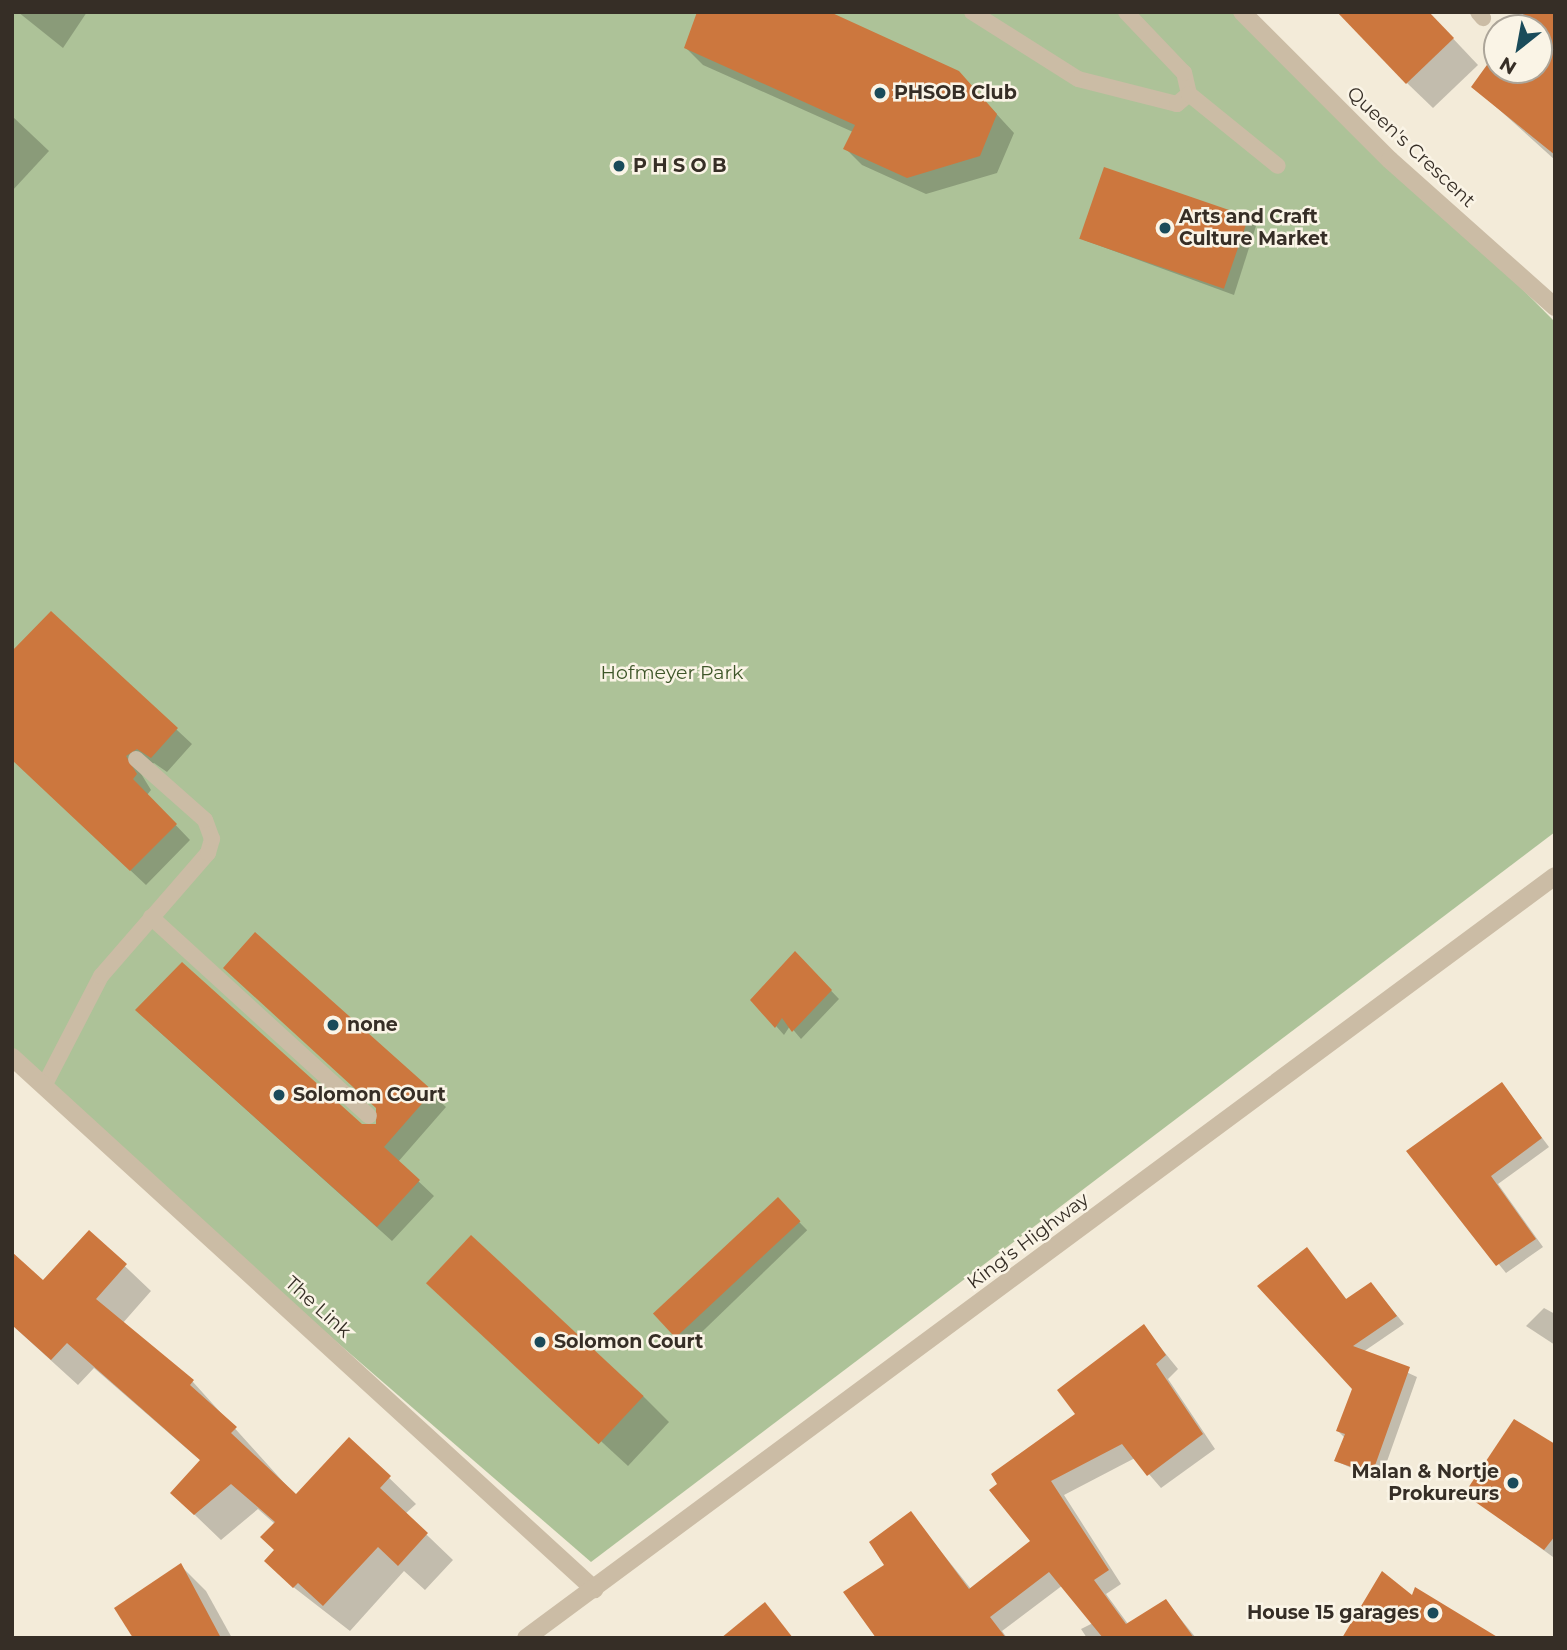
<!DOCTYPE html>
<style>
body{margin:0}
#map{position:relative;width:1567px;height:1650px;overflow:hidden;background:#f3ebd9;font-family:Montserrat,sans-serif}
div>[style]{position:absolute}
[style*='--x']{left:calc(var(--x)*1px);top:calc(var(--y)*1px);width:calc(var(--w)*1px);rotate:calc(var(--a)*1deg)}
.green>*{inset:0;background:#adc298}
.shadow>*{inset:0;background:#0003;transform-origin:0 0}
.building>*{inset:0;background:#cc773e;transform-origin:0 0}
.service>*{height:16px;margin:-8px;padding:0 8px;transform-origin:8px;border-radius:8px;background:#cbbca5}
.minor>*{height:18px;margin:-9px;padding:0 9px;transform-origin:9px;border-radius:9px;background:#cbbca5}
.dots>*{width:19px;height:19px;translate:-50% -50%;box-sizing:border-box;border:4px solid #faf4e6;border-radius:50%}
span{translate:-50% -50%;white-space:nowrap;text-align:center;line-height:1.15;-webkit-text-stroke:5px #faf4e6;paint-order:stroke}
.poi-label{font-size:19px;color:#362e26;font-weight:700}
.left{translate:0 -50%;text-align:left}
.right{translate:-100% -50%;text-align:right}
.street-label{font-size:19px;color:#362e26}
.park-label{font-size:19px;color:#3e5629}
.frame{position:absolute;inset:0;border:14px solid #362e26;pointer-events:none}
.north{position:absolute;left:1483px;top:14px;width:70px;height:70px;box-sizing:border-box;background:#faf4e6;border:2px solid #aca599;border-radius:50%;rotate:211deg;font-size:19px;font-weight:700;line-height:28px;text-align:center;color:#362e26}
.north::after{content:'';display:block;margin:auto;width:24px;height:32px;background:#1a4b5a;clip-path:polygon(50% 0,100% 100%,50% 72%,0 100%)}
</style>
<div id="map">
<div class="green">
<div style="clip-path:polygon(12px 12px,1247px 12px,1555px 322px,1555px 832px,591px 1562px,12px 1061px)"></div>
</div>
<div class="shadow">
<div style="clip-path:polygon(18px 12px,87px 12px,63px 48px)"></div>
<div style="clip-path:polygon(1428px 12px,1478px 65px,1433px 108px,1407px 83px)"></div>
<div style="clip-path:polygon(1555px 12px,1555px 160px,1474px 87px,1497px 54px,1497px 70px,1539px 70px,1539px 28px,1516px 28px)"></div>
<div style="clip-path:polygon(686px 48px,958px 72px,1014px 133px,997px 173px,926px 194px,862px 165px,845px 148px,853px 132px,703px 65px)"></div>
<div style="clip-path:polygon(12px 116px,49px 151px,12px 191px)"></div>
<div style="clip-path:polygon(1248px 218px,1256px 226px,1234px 295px,1084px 240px)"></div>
<div style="clip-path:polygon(51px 613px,192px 744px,167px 772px,154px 763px,140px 772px,151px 790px,147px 795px,190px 840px,146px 885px,12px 759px)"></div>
<div style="clip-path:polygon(255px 935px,446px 1107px,398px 1162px,434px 1196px,392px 1241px,152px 1025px,361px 1126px,378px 1125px,378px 1109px)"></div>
<div style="clip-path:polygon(795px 953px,839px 999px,801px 1039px,790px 1026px,784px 1035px,753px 1000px)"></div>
<div style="clip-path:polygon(1502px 1084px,1549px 1147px,1498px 1184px,1543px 1247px,1506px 1273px,1408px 1152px)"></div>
<div style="left:778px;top:1200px;width:42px;height:168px;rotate:46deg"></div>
<div style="clip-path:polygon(89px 1232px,151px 1291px,122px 1324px,193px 1382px,296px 1496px,349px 1439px,416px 1504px,405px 1514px,453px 1560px,425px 1590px,404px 1571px,350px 1631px,292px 1586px,276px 1550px,275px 1524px,258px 1509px,221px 1540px,172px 1493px,201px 1461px,94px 1368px,78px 1385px,12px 1325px,12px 1255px,43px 1282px)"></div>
<div style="clip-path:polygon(1307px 1249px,1347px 1300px,1371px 1284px,1404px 1324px,1363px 1352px,1417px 1377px,1380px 1481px,1336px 1461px,1345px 1438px,1338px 1431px,1354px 1388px)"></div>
<div style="clip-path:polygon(437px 1290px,643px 1396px,669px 1422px,628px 1466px)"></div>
<div style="clip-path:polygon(1544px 1308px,1555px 1314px,1555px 1345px,1526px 1326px)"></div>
<div style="clip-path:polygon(1144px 1327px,1178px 1369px,1168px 1379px,1215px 1449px,1161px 1488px,1135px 1458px,1064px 1495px,1121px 1584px,1106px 1594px,1128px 1624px,1166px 1601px,1196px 1638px,1087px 1638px,1081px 1629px,1095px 1622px,1063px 1585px,1002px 1631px,1007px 1638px,879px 1638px,886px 1565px,911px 1514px,971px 1589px,1033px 1541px,992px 1490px,1077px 1415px)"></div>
<div style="clip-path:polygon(1555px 1446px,1555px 1555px,1553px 1557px,1466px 1494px)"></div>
<div style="clip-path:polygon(180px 1565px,206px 1591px,232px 1638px,135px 1638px)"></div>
</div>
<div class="building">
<div style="clip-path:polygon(697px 12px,830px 12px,959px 71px,997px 114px,980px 156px,907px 178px,843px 149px,855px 125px,684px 48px)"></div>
<div style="clip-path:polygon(1337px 12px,1429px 12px,1454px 38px,1406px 84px)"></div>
<div style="clip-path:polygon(1525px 12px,1555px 12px,1555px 155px,1471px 87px,1497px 51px,1497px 70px,1539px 70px,1539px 28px,1514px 28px)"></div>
<div style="left:1104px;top:167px;width:153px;height:76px;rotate:19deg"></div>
<div style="clip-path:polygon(51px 611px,178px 728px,151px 758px,137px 749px,126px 756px,137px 774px,133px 779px,177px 824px,130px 871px,12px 760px,12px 651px)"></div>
<div style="clip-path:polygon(255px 932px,433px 1091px,384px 1147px,420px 1180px,377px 1227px,135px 1010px,182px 962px,362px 1124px,376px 1124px,376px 1108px,223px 968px)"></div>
<div style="clip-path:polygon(795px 951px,832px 990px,792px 1032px,782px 1018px,775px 1028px,750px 1000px)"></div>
<div style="clip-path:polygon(1502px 1082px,1542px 1138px,1491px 1176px,1536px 1239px,1496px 1266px,1406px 1151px)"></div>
<div style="left:778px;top:1197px;width:33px;height:171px;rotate:47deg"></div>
<div style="clip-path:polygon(89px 1230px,127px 1264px,96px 1299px,194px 1380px,190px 1385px,237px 1427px,231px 1433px,296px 1494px,349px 1437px,391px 1476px,380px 1488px,428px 1533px,398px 1566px,378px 1547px,323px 1606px,298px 1583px,293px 1588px,264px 1561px,274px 1550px,260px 1537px,275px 1522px,231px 1484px,194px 1515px,170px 1493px,200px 1460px,67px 1343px,51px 1360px,12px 1325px,12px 1252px,43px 1280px)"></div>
<div style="left:471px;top:1235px;width:236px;height:66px;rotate:43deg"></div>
<div style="clip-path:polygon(1307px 1247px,1346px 1299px,1371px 1282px,1397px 1316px,1353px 1346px,1410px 1367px,1372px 1474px,1334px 1461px,1345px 1434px,1336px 1431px,1352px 1389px,1257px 1286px)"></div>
<div style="clip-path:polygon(1144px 1324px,1166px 1355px,1156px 1364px,1203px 1434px,1147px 1476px,1122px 1444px,1051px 1481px,1109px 1570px,1094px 1580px,1126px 1624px,1166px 1599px,1194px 1638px,1103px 1638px,1049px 1572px,990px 1617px,1006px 1638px,876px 1638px,843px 1592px,884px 1565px,869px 1542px,911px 1511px,969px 1589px,1030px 1541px,989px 1490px,997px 1484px,991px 1474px,1075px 1414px,1057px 1390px)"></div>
<div style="clip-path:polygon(1514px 1419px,1555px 1444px,1555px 1536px,1544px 1550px,1464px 1494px)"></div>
<div style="clip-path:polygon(181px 1563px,221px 1638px,133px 1638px,114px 1608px)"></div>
<div style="clip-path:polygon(1382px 1571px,1412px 1595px,1415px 1587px,1499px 1638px,1342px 1638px)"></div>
<div style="clip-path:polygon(765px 1602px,793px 1638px,721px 1638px)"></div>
</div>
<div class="service">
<div style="--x:972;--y:12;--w:125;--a:32.3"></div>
<div style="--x:1078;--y:79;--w:102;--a:14.2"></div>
<div style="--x:1177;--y:104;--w:16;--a:-40"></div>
<div style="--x:1189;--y:94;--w:22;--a:-103"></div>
<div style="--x:1184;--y:73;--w:84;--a:-133.6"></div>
<div style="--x:1478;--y:12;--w:8;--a:50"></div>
<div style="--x:1189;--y:94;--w:114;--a:39"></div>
<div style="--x:151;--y:917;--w:295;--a:42.4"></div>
<div style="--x:44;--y:1086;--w:124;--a:-62.6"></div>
<div style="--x:101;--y:976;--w:163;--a:-49"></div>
<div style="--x:208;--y:853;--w:15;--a:-74"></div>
<div style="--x:212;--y:839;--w:20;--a:-110"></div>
<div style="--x:205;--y:820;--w:92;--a:-138.5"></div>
</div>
<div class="minor">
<div style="--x:1242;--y:12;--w:209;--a:45"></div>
<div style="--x:1390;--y:160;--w:221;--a:41.7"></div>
<div style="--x:12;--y:1057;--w:789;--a:42.43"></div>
<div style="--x:526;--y:1638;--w:1280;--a:-36.52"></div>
</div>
<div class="dots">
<div style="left:880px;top:93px;background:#1a4b5a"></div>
<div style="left:619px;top:166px;background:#1a4b5a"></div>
<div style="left:1165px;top:228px;background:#1a4b5a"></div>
<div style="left:333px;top:1025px;background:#1a4b5a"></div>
<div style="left:279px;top:1095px;background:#1a4b5a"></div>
<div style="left:540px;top:1342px;background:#1a4b5a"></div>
<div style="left:1513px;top:1483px;background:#1a4b5a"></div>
<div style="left:1433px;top:1613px;background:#1a4b5a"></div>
</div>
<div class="poi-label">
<span class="left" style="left:894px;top:93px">PHSOB Club</span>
<span class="left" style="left:633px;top:166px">P H S O B</span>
<span class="left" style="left:1179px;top:228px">Arts and Craft<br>Culture Market</span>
<span class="left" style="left:347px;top:1025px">none</span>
<span class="left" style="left:293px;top:1095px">Solomon COurt</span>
<span class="left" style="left:554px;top:1342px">Solomon Court</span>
<span class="right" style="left:1499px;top:1483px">Malan &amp; Nortje<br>Prokureurs</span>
<span class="right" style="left:1419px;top:1613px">House 15 garages</span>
</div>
<div class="street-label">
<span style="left:1411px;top:147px;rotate:43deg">Queen's Crescent</span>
<span style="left:1028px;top:1241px;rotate:-37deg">King's Highway</span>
<span style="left:318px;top:1307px;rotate:42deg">The Link</span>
</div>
<div class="park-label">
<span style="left:672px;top:673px">Hofmeyer Park</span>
</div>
<div class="frame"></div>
<div class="north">N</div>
</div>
